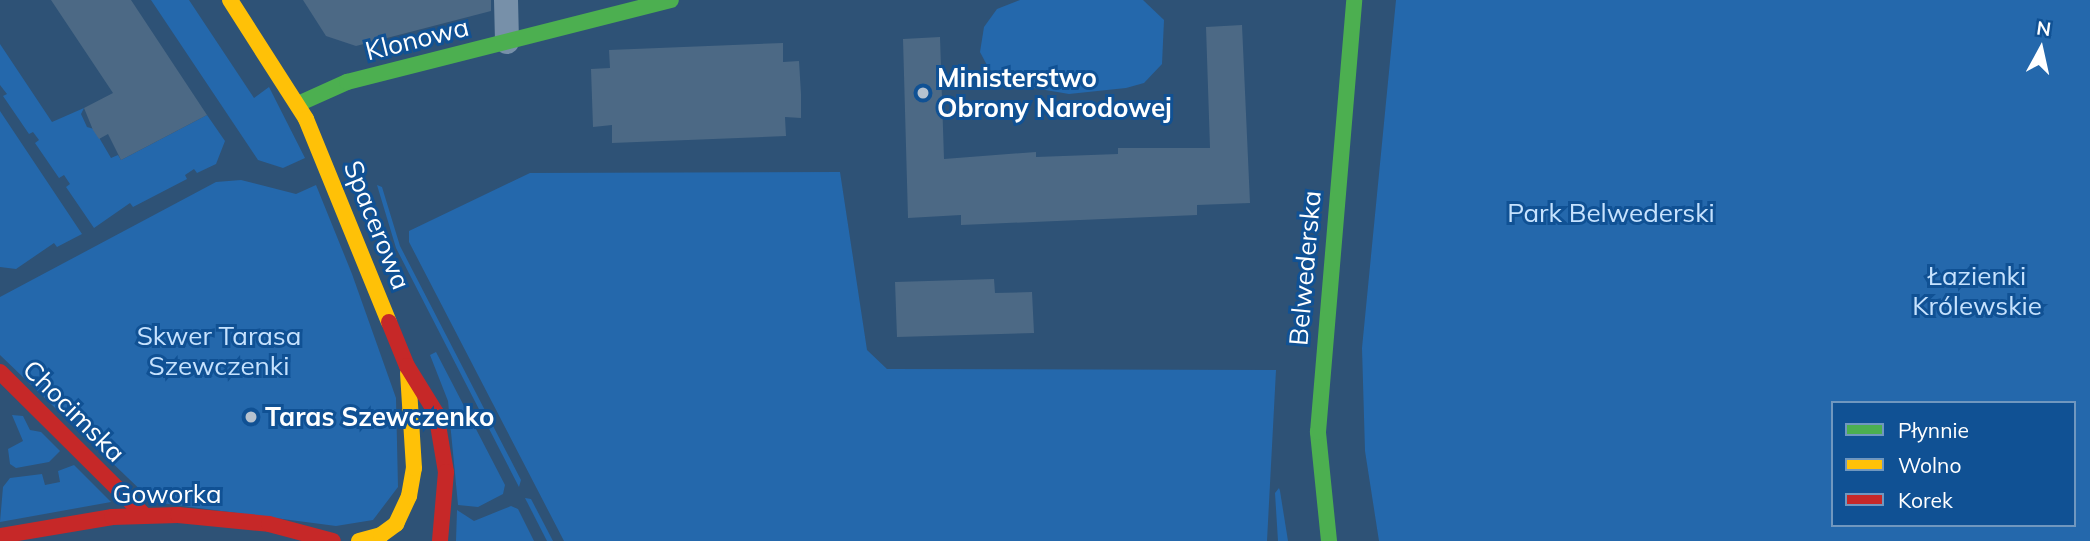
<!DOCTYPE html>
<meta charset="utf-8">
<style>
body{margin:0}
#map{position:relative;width:2090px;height:541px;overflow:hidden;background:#2e5276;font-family:Mulish,sans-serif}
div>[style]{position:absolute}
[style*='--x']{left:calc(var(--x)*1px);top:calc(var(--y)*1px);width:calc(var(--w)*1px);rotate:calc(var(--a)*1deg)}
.green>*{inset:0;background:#2468ac}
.building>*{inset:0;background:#4c6985}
.street>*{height:24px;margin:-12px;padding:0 12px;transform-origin:12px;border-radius:12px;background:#7790a9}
.fast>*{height:16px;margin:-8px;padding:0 8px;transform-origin:8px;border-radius:8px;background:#4caf50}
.slow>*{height:16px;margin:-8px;padding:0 8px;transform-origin:8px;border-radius:8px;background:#ffc107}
.jam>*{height:16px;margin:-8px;padding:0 8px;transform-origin:8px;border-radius:8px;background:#c62828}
.dots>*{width:19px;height:19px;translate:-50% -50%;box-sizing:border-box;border:4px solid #105194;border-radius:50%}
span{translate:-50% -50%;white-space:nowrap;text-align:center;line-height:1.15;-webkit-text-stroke:6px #105194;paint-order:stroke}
.street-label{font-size:26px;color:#fff}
.poi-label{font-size:26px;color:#fff;font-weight:700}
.left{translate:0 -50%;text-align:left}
.park-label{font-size:26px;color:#c6e2fe}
.legend{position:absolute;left:1831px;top:401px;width:245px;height:126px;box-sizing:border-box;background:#105194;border:2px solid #7097bf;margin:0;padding:9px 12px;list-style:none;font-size:21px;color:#fff}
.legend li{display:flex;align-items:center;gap:14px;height:35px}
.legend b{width:35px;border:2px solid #7097bf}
.north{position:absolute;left:2006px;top:14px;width:70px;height:70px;-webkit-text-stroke:5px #105194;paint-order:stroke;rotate:8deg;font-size:19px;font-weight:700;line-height:28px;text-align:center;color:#fff}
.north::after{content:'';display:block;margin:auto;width:24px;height:32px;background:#fff;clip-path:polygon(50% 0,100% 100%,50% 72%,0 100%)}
</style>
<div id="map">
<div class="green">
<div style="clip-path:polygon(151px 0,189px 0,254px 98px,269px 87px,305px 158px,283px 168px,258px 160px)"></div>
<div style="clip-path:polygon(1020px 0,1143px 0,1164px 20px,1162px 64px,1144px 83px,1126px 88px,1069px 94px,1010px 84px,989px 69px,980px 52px,984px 27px,997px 9px)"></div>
<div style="clip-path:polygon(evenodd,1396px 0,2090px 0,2090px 541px,1379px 541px,1365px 451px,1362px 348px,1396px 0,1833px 403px,2074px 403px,2074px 525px,1833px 525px,1833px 403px)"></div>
<div style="clip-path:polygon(0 44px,52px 122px,84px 108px,81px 114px,87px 127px,94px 129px,111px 158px,118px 155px,121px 160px,207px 115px,225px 141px,216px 164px,197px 173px,194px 169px,185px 175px,187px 179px,133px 207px,130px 203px,94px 228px,66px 187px,70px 184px,64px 175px,59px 178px,35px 143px,39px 140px,33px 132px,29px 134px,3px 96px,7px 94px,0 85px)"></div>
<div style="clip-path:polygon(0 111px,82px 234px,57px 247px,54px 243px,16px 269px,0 267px)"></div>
<div style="clip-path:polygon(840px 172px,867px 350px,887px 369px,1276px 370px,1267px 541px,564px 541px,409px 242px,409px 231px,530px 173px)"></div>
<div style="clip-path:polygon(241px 180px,296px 194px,316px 185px,352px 274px,396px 398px,398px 487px,373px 520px,336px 526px,153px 502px,0 355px,0 297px,216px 182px)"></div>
<div style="clip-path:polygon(377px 185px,382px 187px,400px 246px,521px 480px,519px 487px,396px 248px)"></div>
<div style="clip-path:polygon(436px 352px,505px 485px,503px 494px,478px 507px,458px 505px,448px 401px,430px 355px)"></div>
<div style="clip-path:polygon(12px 415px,23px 416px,30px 430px,41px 432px,60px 451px,49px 462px,16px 468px,10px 464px,8px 449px,23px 441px)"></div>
<div style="clip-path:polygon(74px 465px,111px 502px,0 522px,3px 487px,10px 478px,42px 474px,45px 485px,60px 482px,58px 471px)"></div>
<div style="clip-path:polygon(1279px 488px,1280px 491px,1288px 541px,1278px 541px,1275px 493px)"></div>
<div style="clip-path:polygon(525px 498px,531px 499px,553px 541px,547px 541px)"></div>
<div style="clip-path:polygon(511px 506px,518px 509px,534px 541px,456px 541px,457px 510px,474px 521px)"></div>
</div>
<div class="building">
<div style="clip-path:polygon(51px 0,131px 0,207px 115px,121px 160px,108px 134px,99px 139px,93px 130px,84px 108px,113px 93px)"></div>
<div style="clip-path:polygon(303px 0,491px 0,491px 11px,356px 46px,326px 36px)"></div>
<div style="clip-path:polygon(1242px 25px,1250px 203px,1197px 205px,1197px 215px,961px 225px,961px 215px,908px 218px,903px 39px,940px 37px,944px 159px,1036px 152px,1036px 157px,1118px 154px,1118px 148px,1210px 148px,1206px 27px)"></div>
<div style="clip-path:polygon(783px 43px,783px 62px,799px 61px,801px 94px,801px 118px,785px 117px,786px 136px,612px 143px,612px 125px,593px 127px,591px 69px,610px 68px,609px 50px)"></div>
<div style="clip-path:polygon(994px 279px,995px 293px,1032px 292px,1034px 333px,897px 337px,895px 282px)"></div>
</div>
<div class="street">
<div style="--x:506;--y:0;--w:42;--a:88.6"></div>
</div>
<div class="fast">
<div style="--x:298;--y:104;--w:54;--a:-24.2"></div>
<div style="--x:347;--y:82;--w:334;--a:-14.2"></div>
<div style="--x:1329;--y:541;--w:110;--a:-95.8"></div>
<div style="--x:1318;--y:432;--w:433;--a:-85.2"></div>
</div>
<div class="slow">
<div style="--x:230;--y:0;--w:141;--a:57.4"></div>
<div style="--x:306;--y:119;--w:219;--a:67.8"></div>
<div style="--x:359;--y:541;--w:23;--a:-15"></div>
<div style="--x:381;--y:535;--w:19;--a:-36"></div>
<div style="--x:396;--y:524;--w:31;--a:-65"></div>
<div style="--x:409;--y:496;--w:28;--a:-80"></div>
<div style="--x:414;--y:468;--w:95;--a:-93.6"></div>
</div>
<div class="jam">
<div style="--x:389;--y:322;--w:48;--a:67.8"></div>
<div style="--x:407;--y:366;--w:55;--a:58.3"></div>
<div style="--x:436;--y:413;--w:60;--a:80.4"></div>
<div style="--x:446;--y:472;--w:69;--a:95"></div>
<div style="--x:0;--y:372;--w:203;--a:44.8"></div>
<div style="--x:0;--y:536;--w:114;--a:-9.6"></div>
<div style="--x:112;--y:517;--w:66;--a:-1.7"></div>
<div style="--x:178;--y:515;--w:91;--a:5.6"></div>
<div style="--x:269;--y:524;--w:66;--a:14.9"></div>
</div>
<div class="dots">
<div style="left:923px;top:93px;background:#b6c2cf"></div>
<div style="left:251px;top:417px;background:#b6c2cf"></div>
</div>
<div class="street-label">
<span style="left:417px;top:39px;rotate:-14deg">Klonowa</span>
<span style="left:377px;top:225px;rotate:68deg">Spacerowa</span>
<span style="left:1305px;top:268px;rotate:-85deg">Belwederska</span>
<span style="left:74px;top:411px;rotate:45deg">Chocimska</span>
<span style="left:167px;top:494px">Goworka</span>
</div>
<div class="poi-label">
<span class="left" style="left:937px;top:93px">Ministerstwo<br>Obrony Narodowej</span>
<span class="left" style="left:265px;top:417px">Taras Szewczenko</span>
</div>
<div class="park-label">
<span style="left:1611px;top:213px">Park Belwederski</span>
<span style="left:1977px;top:291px">Łazienki<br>Królewskie</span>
<span style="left:219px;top:351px">Skwer Tarasa<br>Szewczenki</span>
</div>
<ul class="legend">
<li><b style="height:9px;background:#4caf50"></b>Płynnie</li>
<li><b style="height:9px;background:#ffc107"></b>Wolno</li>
<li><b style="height:9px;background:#c62828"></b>Korek</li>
</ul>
<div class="north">N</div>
</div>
